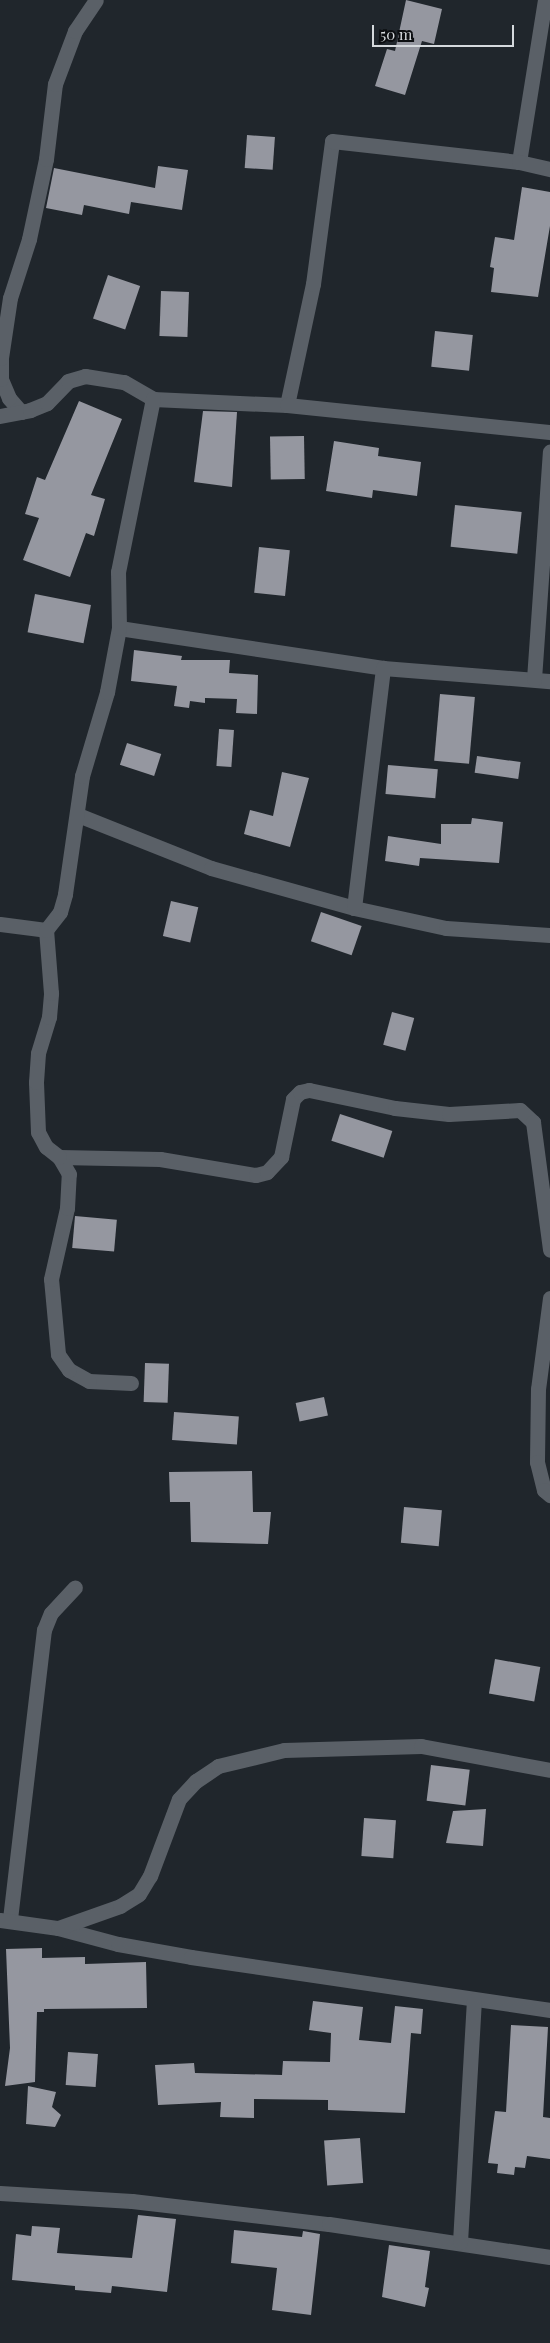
<!DOCTYPE html>
<style>
body{margin:0}
#map{position:relative;width:550px;height:2343px;overflow:hidden;background:#20262c;font-family:"Playfair Display",serif}
div>[style]{position:absolute}
[style*='--x']{left:calc(var(--x)*1px);top:calc(var(--y)*1px);width:calc(var(--w)*1px);rotate:calc(var(--a)*1deg)}
.building>*{inset:0;background:#9597a0;transform-origin:0 0}
.minor>*{height:15px;margin:-7.5px;padding:0 7.5px;transform-origin:7.5px;border-radius:7.5px;background:#5a6067}
span{translate:-50% -50%;white-space:nowrap;text-align:center;line-height:1.15;-webkit-text-stroke:5px #0c0e11;paint-order:stroke}
.scale{position:absolute;left:372px;top:25px;width:142px;height:22px;box-sizing:border-box;border:2px solid #d5d9dd;border-top:0;padding-left:6px;font-size:15px;line-height:18px;white-space:nowrap;color:#d5d9dd;-webkit-text-stroke:4px #0c0e11;paint-order:stroke}
</style>
<div id="map">
<div class="building">
<div style="clip-path:polygon(406px 0,442px 9px,434px 44px,422px 41px,405px 95px,375px 86px,387px 49px,395px 51px)"></div>
<div style="left:247px;top:135px;width:28px;height:33px;rotate:4deg"></div>
<div style="clip-path:polygon(158px 166px,188px 170px,182px 210px,131px 202px,129px 214px,84px 205px,82px 215px,46px 208px,54px 168px,155px 188px)"></div>
<div style="clip-path:polygon(522px 187px,550px 192px,550px 226px,538px 297px,491px 292px,494px 268px,490px 267px,495px 237px,514px 240px)"></div>
<div style="left:108px;top:275px;width:34px;height:46px;rotate:19deg"></div>
<div style="left:161px;top:291px;width:28px;height:45px;rotate:2deg"></div>
<div style="left:435px;top:331px;width:38px;height:36px;rotate:6deg"></div>
<div style="clip-path:polygon(79px 401px,122px 419px,91px 495px,105px 499px,94px 536px,86px 533px,70px 577px,23px 560px,39px 518px,25px 514px,37px 477px,45px 480px)"></div>
<div style="clip-path:polygon(203px 411px,237px 412px,232px 487px,194px 482px)"></div>
<div style="left:304px;top:436px;width:43px;height:34px;rotate:89deg"></div>
<div style="clip-path:polygon(334px 441px,379px 448px,378px 456px,421px 462px,417px 496px,373px 490px,372px 498px,326px 491px)"></div>
<div style="left:455px;top:505px;width:67px;height:42px;rotate:6deg"></div>
<div style="left:259px;top:547px;width:31px;height:46px;rotate:6deg"></div>
<div style="left:35px;top:594px;width:57px;height:39px;rotate:11deg"></div>
<div style="clip-path:polygon(134px 650px,182px 656px,181px 660px,230px 660px,229px 673px,258px 675px,257px 714px,236px 713px,237px 699px,205px 698px,205px 703px,190px 701px,189px 708px,174px 706px,177px 686px,131px 681px)"></div>
<div style="left:440px;top:694px;width:35px;height:67px;rotate:5deg"></div>
<div style="left:219px;top:729px;width:15px;height:37px;rotate:4deg"></div>
<div style="left:127px;top:743px;width:36px;height:23px;rotate:18deg"></div>
<div style="left:477px;top:756px;width:44px;height:17px;rotate:8deg"></div>
<div style="left:388px;top:765px;width:50px;height:29px;rotate:5deg"></div>
<div style="clip-path:polygon(282px 772px,309px 778px,290px 847px,244px 834px,250px 810px,273px 816px)"></div>
<div style="clip-path:polygon(472px 818px,503px 822px,499px 863px,420px 858px,419px 866px,385px 861px,388px 836px,441px 844px,441px 824px,471px 824px)"></div>
<div style="left:171px;top:901px;width:28px;height:36px;rotate:13deg"></div>
<div style="left:321px;top:912px;width:43px;height:31px;rotate:19deg"></div>
<div style="left:392px;top:1012px;width:23px;height:34px;rotate:15deg"></div>
<div style="left:340px;top:1114px;width:55px;height:28px;rotate:18deg"></div>
<div style="left:75px;top:1216px;width:42px;height:32px;rotate:5deg"></div>
<div style="left:145px;top:1363px;width:24px;height:39px;rotate:2deg"></div>
<div style="left:324px;top:1397px;width:19px;height:29px;rotate:78deg"></div>
<div style="left:174px;top:1412px;width:65px;height:28px;rotate:4deg"></div>
<div style="clip-path:polygon(252px 1471px,253px 1512px,271px 1512px,268px 1544px,191px 1542px,190px 1502px,170px 1502px,169px 1472px)"></div>
<div style="left:404px;top:1507px;width:38px;height:36px;rotate:5deg"></div>
<div style="left:495px;top:1659px;width:46px;height:35px;rotate:10deg"></div>
<div style="left:431px;top:1765px;width:39px;height:36px;rotate:7deg"></div>
<div style="clip-path:polygon(486px 1809px,483px 1846px,446px 1843px,453px 1811px)"></div>
<div style="left:364px;top:1818px;width:32px;height:38px;rotate:4deg"></div>
<div style="clip-path:polygon(42px 1948px,42px 1958px,85px 1957px,85px 1964px,146px 1962px,147px 2008px,44px 2009px,44px 2012px,37px 2012px,35px 2082px,5px 2086px,10px 2048px,6px 1949px)"></div>
<div style="clip-path:polygon(313px 2001px,363px 2007px,359px 2040px,391px 2043px,395px 2006px,423px 2009px,421px 2034px,411px 2033px,405px 2113px,328px 2110px,328px 2100px,254px 2099px,254px 2118px,220px 2117px,221px 2102px,158px 2105px,155px 2065px,194px 2063px,195px 2073px,282px 2075px,283px 2061px,330px 2062px,331px 2033px,309px 2030px)"></div>
<div style="clip-path:polygon(511px 2025px,548px 2027px,543px 2117px,550px 2118px,550px 2159px,527px 2156px,525px 2168px,515px 2167px,514px 2175px,497px 2173px,498px 2164px,488px 2163px,495px 2111px,506px 2112px)"></div>
<div style="left:68px;top:2052px;width:30px;height:33px;rotate:4deg"></div>
<div style="clip-path:polygon(28px 2086px,56px 2092px,52px 2107px,61px 2115px,55px 2127px,26px 2124px)"></div>
<div style="left:360px;top:2138px;width:45px;height:36px;rotate:86deg"></div>
<div style="clip-path:polygon(138px 2215px,176px 2219px,167px 2292px,112px 2286px,111px 2293px,75px 2290px,75px 2286px,12px 2280px,16px 2234px,31px 2236px,32px 2226px,60px 2228px,57px 2253px,132px 2258px)"></div>
<div style="clip-path:polygon(234px 2230px,302px 2237px,303px 2231px,320px 2234px,311px 2315px,272px 2310px,277px 2268px,231px 2263px)"></div>
<div style="clip-path:polygon(389px 2245px,430px 2251px,425px 2287px,429px 2288px,425px 2307px,382px 2297px)"></div>
</div>
<div class="minor">
<div style="--x:519;--y:162;--w:164;--a:-80.9"></div>
<div style="--x:287;--y:405;--w:124;--a:-77.9"></div>
<div style="--x:313;--y:284;--w:144;--a:-82.4"></div>
<div style="--x:332;--y:141;--w:188;--a:6.4"></div>
<div style="--x:519;--y:162;--w:32;--a:13"></div>
<div style="--x:21;--y:412;--w:18;--a:-131"></div>
<div style="--x:9;--y:398;--w:21;--a:-113"></div>
<div style="--x:1;--y:379;--w:21;--a:-90"></div>
<div style="--x:1;--y:358;--w:61;--a:-81.5"></div>
<div style="--x:10;--y:298;--w:62;--a:-72.1"></div>
<div style="--x:29;--y:239;--w:82;--a:-78"></div>
<div style="--x:46;--y:159;--w:76;--a:-83.2"></div>
<div style="--x:55;--y:84;--w:57;--a:-69.3"></div>
<div style="--x:75;--y:31;--w:37;--a:-56"></div>
<div style="--x:0;--y:416;--w:31;--a:-11"></div>
<div style="--x:30;--y:410;--w:18;--a:-22"></div>
<div style="--x:47;--y:403;--w:30;--a:-46"></div>
<div style="--x:68;--y:381;--w:18;--a:-16"></div>
<div style="--x:85;--y:376;--w:39;--a:9"></div>
<div style="--x:124;--y:382;--w:34;--a:30"></div>
<div style="--x:153;--y:399;--w:134;--a:2.6"></div>
<div style="--x:287;--y:405;--w:264;--a:5.9"></div>
<div style="--x:119;--y:628;--w:267;--a:8.6"></div>
<div style="--x:383;--y:668;--w:168;--a:4.5"></div>
<div style="--x:534;--y:679;--w:228;--a:-86"></div>
<div style="--x:78;--y:815;--w:143;--a:21.7"></div>
<div style="--x:211;--y:868;--w:148;--a:15.6"></div>
<div style="--x:354;--y:908;--w:94;--a:12.3"></div>
<div style="--x:446;--y:928;--w:104;--a:3.9"></div>
<div style="--x:354;--y:908;--w:242;--a:-83.1"></div>
<div style="--x:0;--y:924;--w:46;--a:7.4"></div>
<div style="--x:59;--y:1157;--w:101;--a:1.1"></div>
<div style="--x:160;--y:1159;--w:97;--a:9.5"></div>
<div style="--x:256;--y:1175;--w:11;--a:-15"></div>
<div style="--x:267;--y:1172;--w:21;--a:-47"></div>
<div style="--x:281;--y:1157;--w:59;--a:-78.3"></div>
<div style="--x:293;--y:1099;--w:10;--a:-45"></div>
<div style="--x:300;--y:1092;--w:9;--a:-13"></div>
<div style="--x:309;--y:1090;--w:88;--a:11.8"></div>
<div style="--x:395;--y:1108;--w:54;--a:6.3"></div>
<div style="--x:449;--y:1114;--w:71;--a:-3.2"></div>
<div style="--x:520;--y:1110;--w:18;--a:43"></div>
<div style="--x:533;--y:1122;--w:129;--a:82.4"></div>
<div style="--x:550;--y:1298;--w:92;--a:97.5"></div>
<div style="--x:538;--y:1389;--w:73;--a:90.8"></div>
<div style="--x:537;--y:1462;--w:29;--a:76"></div>
<div style="--x:544;--y:1490;--w:8;--a:40"></div>
<div style="--x:131;--y:1383;--w:42;--a:-177.3"></div>
<div style="--x:89;--y:1381;--w:23;--a:-151"></div>
<div style="--x:69;--y:1370;--w:19;--a:-125"></div>
<div style="--x:58;--y:1354;--w:75;--a:-95.3"></div>
<div style="--x:51;--y:1279;--w:73;--a:-77.3"></div>
<div style="--x:67;--y:1208;--w:34;--a:-87"></div>
<div style="--x:69;--y:1174;--w:20;--a:-120"></div>
<div style="--x:59;--y:1157;--w:16;--a:-142"></div>
<div style="--x:46;--y:1147;--w:17;--a:-118"></div>
<div style="--x:38;--y:1132;--w:50;--a:-92.3"></div>
<div style="--x:36;--y:1082;--w:29;--a:-86"></div>
<div style="--x:38;--y:1053;--w:38;--a:-73"></div>
<div style="--x:49;--y:1017;--w:24;--a:-85"></div>
<div style="--x:51;--y:993;--w:63;--a:-94.5"></div>
<div style="--x:46;--y:930;--w:23;--a:-52"></div>
<div style="--x:60;--y:912;--w:19;--a:-74"></div>
<div style="--x:65;--y:894;--w:119;--a:-81.8"></div>
<div style="--x:82;--y:776;--w:88;--a:-73.4"></div>
<div style="--x:107;--y:692;--w:65;--a:-79.4"></div>
<div style="--x:119;--y:628;--w:56;--a:-91"></div>
<div style="--x:118;--y:572;--w:177;--a:-78.6"></div>
<div style="--x:10;--y:1919;--w:291;--a:-83.3"></div>
<div style="--x:44;--y:1630;--w:18;--a:-68"></div>
<div style="--x:51;--y:1613;--w:35;--a:-47"></div>
<div style="--x:0;--y:1920;--w:59;--a:7.9"></div>
<div style="--x:58;--y:1928;--w:62;--a:14.9"></div>
<div style="--x:118;--y:1944;--w:74;--a:10.1"></div>
<div style="--x:191;--y:1957;--w:363;--a:8.4"></div>
<div style="--x:58;--y:1928;--w:66;--a:-19.5"></div>
<div style="--x:120;--y:1906;--w:22;--a:-32"></div>
<div style="--x:139;--y:1894;--w:21;--a:-59"></div>
<div style="--x:150;--y:1876;--w:82;--a:-69.4"></div>
<div style="--x:179;--y:1799;--w:25;--a:-47"></div>
<div style="--x:196;--y:1781;--w:27;--a:-34"></div>
<div style="--x:218;--y:1766;--w:68;--a:-13.6"></div>
<div style="--x:284;--y:1750;--w:137;--a:-1.7"></div>
<div style="--x:421;--y:1746;--w:131;--a:10.5"></div>
<div style="--x:0;--y:2193;--w:132;--a:3.5"></div>
<div style="--x:132;--y:2201;--w:198;--a:6.7"></div>
<div style="--x:329;--y:2224;--w:223;--a:8.5"></div>
<div style="--x:460;--y:2242;--w:242;--a:-86.7"></div>
</div>
<div class="scale">50 m</div>
</div>
